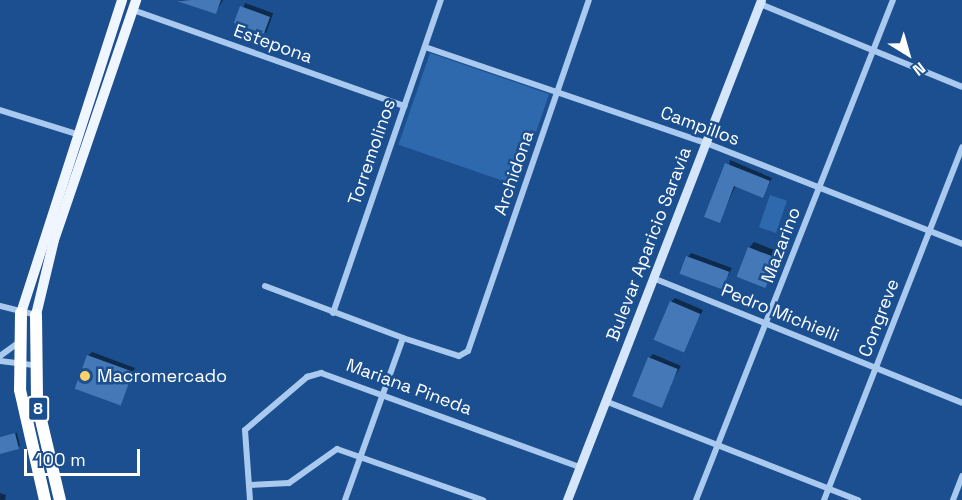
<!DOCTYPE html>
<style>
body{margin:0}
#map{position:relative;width:962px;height:500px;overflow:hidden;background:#1b4f8f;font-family:"Space Grotesk",sans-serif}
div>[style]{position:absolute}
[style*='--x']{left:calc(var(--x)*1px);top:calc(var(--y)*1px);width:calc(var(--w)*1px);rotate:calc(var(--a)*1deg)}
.green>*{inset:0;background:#2e69ad;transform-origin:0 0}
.shadow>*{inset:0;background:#0007;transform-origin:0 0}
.building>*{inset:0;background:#4478b7;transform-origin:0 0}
.street>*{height:6px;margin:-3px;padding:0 3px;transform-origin:3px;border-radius:3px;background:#a9c9ee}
.secondary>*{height:9px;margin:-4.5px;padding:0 4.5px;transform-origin:4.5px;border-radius:4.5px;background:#d6e6fa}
.primary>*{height:10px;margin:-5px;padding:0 5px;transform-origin:5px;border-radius:5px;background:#f0f6ff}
.highway>*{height:12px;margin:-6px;padding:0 6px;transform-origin:6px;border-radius:6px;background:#fff}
.dots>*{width:16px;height:16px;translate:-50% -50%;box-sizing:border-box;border:3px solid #1b4f8f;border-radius:50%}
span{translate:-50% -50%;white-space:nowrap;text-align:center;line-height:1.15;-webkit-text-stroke:5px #1b4f8f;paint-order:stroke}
.shield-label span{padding:2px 4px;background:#1b4f8f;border:2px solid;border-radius:4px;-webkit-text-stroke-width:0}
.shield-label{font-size:16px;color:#fff;font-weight:700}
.street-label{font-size:18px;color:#fff}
.poi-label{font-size:18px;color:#fff}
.left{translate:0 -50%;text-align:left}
.north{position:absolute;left:878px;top:24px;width:60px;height:60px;-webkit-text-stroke:4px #1b4f8f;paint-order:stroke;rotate:143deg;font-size:16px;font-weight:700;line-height:24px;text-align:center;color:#fff}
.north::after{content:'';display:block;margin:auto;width:21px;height:27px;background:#fff;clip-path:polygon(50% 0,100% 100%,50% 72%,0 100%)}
.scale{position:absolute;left:24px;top:449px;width:116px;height:27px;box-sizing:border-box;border:3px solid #fff;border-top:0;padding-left:8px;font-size:18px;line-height:21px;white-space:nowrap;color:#fff;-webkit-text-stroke:4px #1b4f8f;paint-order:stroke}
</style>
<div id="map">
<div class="green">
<div style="left:430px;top:53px;width:126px;height:97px;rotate:19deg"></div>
<div style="left:770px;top:195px;width:18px;height:34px;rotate:19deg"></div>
</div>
<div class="shadow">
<div style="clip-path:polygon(178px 0,223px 0,216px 12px)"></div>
<div style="left:245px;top:3px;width:30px;height:21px;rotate:20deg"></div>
<div style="clip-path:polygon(730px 160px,772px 178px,763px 196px,736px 185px,719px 221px)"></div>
<div style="clip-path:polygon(754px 242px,782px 253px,765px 287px,749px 248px)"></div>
<div style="clip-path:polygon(691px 253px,732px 268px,721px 289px,688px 257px)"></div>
<div style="clip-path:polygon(675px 298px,703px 310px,681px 350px,671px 302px)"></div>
<div style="clip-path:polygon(92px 352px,135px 368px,120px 404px,88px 356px)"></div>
<div style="clip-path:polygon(653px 354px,681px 366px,658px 404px,649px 358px)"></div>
<div style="clip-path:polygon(17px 433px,20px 446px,0 452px,0 470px,0 437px)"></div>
<div style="clip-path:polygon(0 493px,6px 495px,5px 500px,0 500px)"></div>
</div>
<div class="building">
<div style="clip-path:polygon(191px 0,221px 0,216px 14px,177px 1px)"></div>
<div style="left:240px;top:6px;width:32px;height:18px;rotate:20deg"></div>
<div style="clip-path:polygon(725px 163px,770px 181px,763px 198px,734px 186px,720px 223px,704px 217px)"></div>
<div style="left:748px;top:247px;width:31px;height:32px;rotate:21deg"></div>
<div style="left:686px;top:256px;width:46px;height:19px;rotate:20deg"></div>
<div style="left:670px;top:301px;width:33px;height:42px;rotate:23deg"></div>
<div style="left:87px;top:355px;width:49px;height:36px;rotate:20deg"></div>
<div style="left:648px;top:357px;width:32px;height:42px;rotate:22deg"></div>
<div style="clip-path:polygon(15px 433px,19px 449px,0 454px,0 437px)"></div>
</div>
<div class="street">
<div style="--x:760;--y:4;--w:218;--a:22.3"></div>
<div style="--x:133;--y:10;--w:288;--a:19.5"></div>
<div style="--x:425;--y:47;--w:297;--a:18.9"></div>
<div style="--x:706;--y:143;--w:275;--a:21.5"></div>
<div style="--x:0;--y:110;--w:84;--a:17.4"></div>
<div style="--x:653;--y:278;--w:333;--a:22"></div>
<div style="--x:265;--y:286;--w:147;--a:20.6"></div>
<div style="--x:403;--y:338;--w:59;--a:17.8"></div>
<div style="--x:459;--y:356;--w:10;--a:-29"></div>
<div style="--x:468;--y:351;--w:371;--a:-71"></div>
<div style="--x:0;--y:306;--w:37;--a:14"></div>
<div style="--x:333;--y:313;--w:331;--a:-71"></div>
<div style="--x:0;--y:356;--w:22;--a:-36"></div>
<div style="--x:0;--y:361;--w:34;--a:7"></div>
<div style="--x:605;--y:401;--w:272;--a:21.4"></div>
<div style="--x:249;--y:485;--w:40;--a:-2.9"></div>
<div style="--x:289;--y:483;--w:59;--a:-35.3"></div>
<div style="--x:337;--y:449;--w:155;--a:19.3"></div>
<div style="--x:250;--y:500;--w:70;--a:-94.1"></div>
<div style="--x:245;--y:430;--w:82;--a:-40.5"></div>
<div style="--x:307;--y:377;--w:15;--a:-16"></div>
<div style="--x:321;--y:373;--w:275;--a:20"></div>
<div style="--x:345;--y:500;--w:172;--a:-70.3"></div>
<div style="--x:696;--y:500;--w:537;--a:-68.5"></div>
<div style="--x:824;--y:500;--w:379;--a:-68.6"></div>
<div style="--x:953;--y:500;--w:26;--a:-69"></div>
</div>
<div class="secondary">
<div style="--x:567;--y:500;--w:536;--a:-68.79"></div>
</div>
<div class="primary">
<div style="--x:21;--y:313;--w:329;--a:-72.1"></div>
<div style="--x:36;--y:315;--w:77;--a:-76.5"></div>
<div style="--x:54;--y:240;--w:254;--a:-71.1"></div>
</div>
<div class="highway">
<div style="--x:21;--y:313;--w:77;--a:90.7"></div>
<div style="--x:20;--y:390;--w:113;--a:77.2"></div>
<div style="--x:36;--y:315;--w:88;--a:89.3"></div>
<div style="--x:37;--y:403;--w:100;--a:76.7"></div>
</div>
<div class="dots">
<div style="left:85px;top:376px;background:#ffd166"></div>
</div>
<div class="shield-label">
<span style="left:38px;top:409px">8</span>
</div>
<div class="street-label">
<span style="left:273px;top:44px;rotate:20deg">Estepona</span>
<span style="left:700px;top:126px;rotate:20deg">Campillos</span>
<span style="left:372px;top:152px;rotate:-71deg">Torremolinos</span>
<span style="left:514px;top:173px;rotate:-71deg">Archidona</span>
<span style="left:649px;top:244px;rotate:-69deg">Bulevar Aparicio Saravia</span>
<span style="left:781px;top:245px;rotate:-69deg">Mazarino</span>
<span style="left:780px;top:313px;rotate:22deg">Pedro Michielli</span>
<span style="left:879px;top:318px;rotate:-69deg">Congreve</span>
<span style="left:409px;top:387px;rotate:20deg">Mariana Pineda</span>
</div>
<div class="poi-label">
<span class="left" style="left:97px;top:376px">Macromercado</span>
</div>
<div class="north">N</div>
<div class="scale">100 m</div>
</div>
